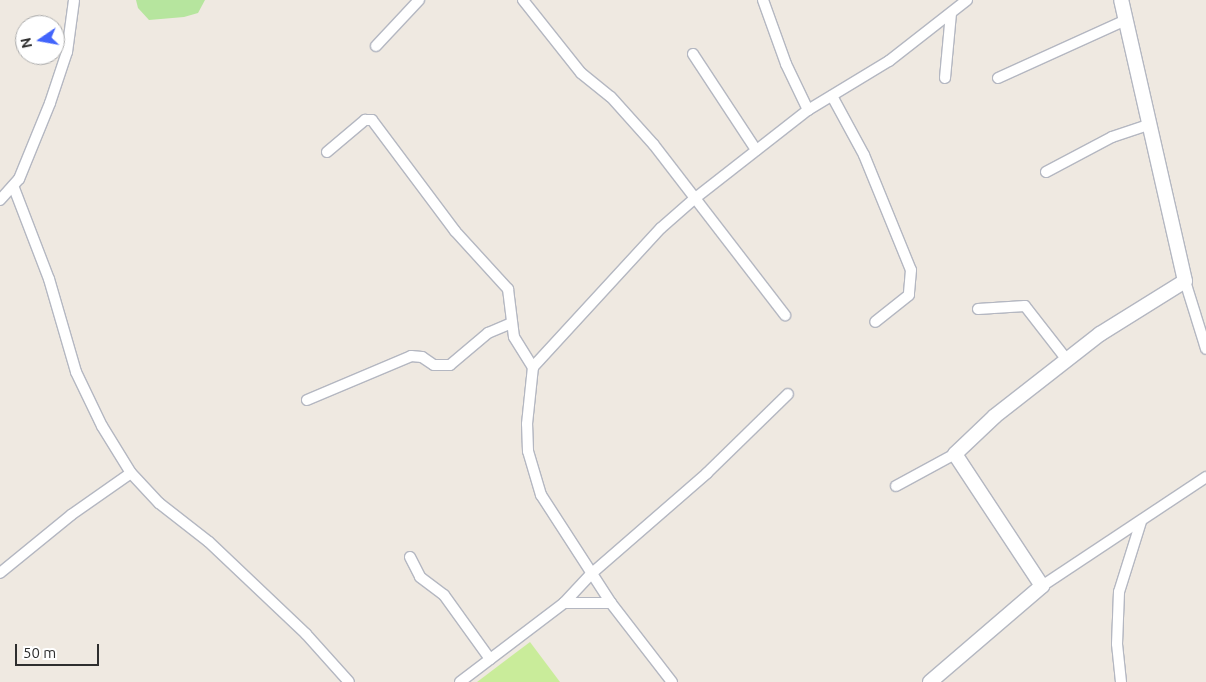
<!DOCTYPE html>
<style>
body{margin:0}
#map{position:relative;width:1206px;height:682px;overflow:hidden;background:#efe9e1;font-family:Ubuntu,sans-serif}
div>[style]{position:absolute}
[style*='--x']{left:calc(var(--x)*1px);top:calc(var(--y)*1px);width:calc(var(--w)*1px);rotate:calc(var(--a)*1deg)}
.green>*{inset:0;background:#b6e59e}
.pitch>*{inset:0;background:#c9ec9a}
.roads{filter:drop-shadow(1px 0 #b4b7c1) drop-shadow(-1px 0 #b4b7c1) drop-shadow(0 1px #b4b7c1) drop-shadow(0 -1px #b4b7c1)}
.minor>*{height:10px;margin:-5px;padding:0 5px;transform-origin:5px;border-radius:5px;background:#fff}
.tertiary>*{height:14px;margin:-7px;padding:0 7px;transform-origin:7px;border-radius:7px;background:#fff}
span{translate:-50% -50%;white-space:nowrap;text-align:center;line-height:1.15;-webkit-text-stroke:5px #fff;paint-order:stroke}
.north{position:absolute;left:15px;top:15px;width:50px;height:50px;box-sizing:border-box;background:#fff;border:1px solid #ababab;border-radius:50%;rotate:258deg;font-size:14px;font-weight:700;line-height:20px;text-align:center;color:#2e2e2e}
.north::after{content:'';display:block;margin:auto;width:18px;height:22px;background:#4264fb;clip-path:polygon(50% 0,100% 100%,50% 72%,0 100%)}
.scale{position:absolute;left:15px;top:644px;width:84px;height:22px;box-sizing:border-box;border:2px solid #2e2e2e;border-top:0;padding-left:6px;font-size:15px;line-height:18px;white-space:nowrap;color:#2e2e2e;-webkit-text-stroke:4px #fff;paint-order:stroke}
</style>
<div id="map">
<div class="green">
<div style="clip-path:polygon(136px 0,205px 0,198px 13px,184px 17px,149px 20px,138px 8px)"></div>
</div>
<div class="pitch">
<div style="clip-path:polygon(530px 642px,560px 682px,477px 682px)"></div>
</div>
<div class="roads">
<div class="minor">
<div style="--x:523;--y:0;--w:93;--a:51.5"></div>
<div style="--x:581;--y:73;--w:38;--a:39"></div>
<div style="--x:611;--y:97;--w:64;--a:48.1"></div>
<div style="--x:654;--y:145;--w:215;--a:52.4"></div>
<div style="--x:763;--y:0;--w:68;--a:70.2"></div>
<div style="--x:786;--y:64;--w:51;--a:64.4"></div>
<div style="--x:376;--y:46;--w:63;--a:-46.9"></div>
<div style="--x:693;--y:54;--w:115;--a:56.7"></div>
<div style="--x:945;--y:78;--w:65;--a:-84.7"></div>
<div style="--x:998;--y:78;--w:141;--a:-24.4"></div>
<div style="--x:832;--y:96;--w:67;--a:61.5"></div>
<div style="--x:864;--y:155;--w:124;--a:67.8"></div>
<div style="--x:911;--y:270;--w:25;--a:95"></div>
<div style="--x:909;--y:295;--w:43;--a:141.5"></div>
<div style="--x:327;--y:152;--w:50;--a:-40.1"></div>
<div style="--x:365;--y:120;--w:7;--a:0"></div>
<div style="--x:372;--y:120;--w:139;--a:53.2"></div>
<div style="--x:455;--y:231;--w:79;--a:47.6"></div>
<div style="--x:508;--y:289;--w:48;--a:82.9"></div>
<div style="--x:514;--y:337;--w:36;--a:58"></div>
<div style="--x:1046;--y:172;--w:75;--a:-27.9"></div>
<div style="--x:1112;--y:137;--w:41;--a:-18.4"></div>
<div style="--x:14;--y:188;--w:97;--a:69"></div>
<div style="--x:49;--y:279;--w:97;--a:73.8"></div>
<div style="--x:76;--y:372;--w:60;--a:64.3"></div>
<div style="--x:102;--y:426;--w:55;--a:58.3"></div>
<div style="--x:131;--y:473;--w:41;--a:47"></div>
<div style="--x:159;--y:503;--w:63;--a:38"></div>
<div style="--x:209;--y:542;--w:134;--a:43.5"></div>
<div style="--x:306;--y:634;--w:64;--a:48.1"></div>
<div style="--x:0;--y:200;--w:28;--a:-48"></div>
<div style="--x:19;--y:179;--w:82;--a:-67.8"></div>
<div style="--x:50;--y:103;--w:54;--a:-71.6"></div>
<div style="--x:67;--y:52;--w:52;--a:-82.3"></div>
<div style="--x:1185;--y:281;--w:71;--a:72.8"></div>
<div style="--x:978;--y:309;--w:47;--a:-3.7"></div>
<div style="--x:1025;--y:306;--w:68;--a:52.1"></div>
<div style="--x:307;--y:400;--w:113;--a:-22.9"></div>
<div style="--x:411;--y:356;--w:11;--a:5"></div>
<div style="--x:422;--y:357;--w:14;--a:34"></div>
<div style="--x:434;--y:365;--w:16;--a:0"></div>
<div style="--x:450;--y:365;--w:50;--a:-40.1"></div>
<div style="--x:488;--y:333;--w:26;--a:-23"></div>
<div style="--x:896;--y:486;--w:67;--a:-28.5"></div>
<div style="--x:410;--y:557;--w:22;--a:63"></div>
<div style="--x:420;--y:577;--w:30;--a:37"></div>
<div style="--x:444;--y:595;--w:79;--a:54.3"></div>
<div style="--x:0;--y:573;--w:92;--a:-39.2"></div>
<div style="--x:71;--y:515;--w:73;--a:-35"></div>
<div style="--x:1042;--y:586;--w:197;--a:-33.6"></div>
<div style="--x:564;--y:603;--w:47;--a:0"></div>
<div style="--x:460;--y:682;--w:131;--a:-37.2"></div>
<div style="--x:564;--y:603;--w:40;--a:-47"></div>
<div style="--x:591;--y:574;--w:154;--a:-41"></div>
<div style="--x:707;--y:473;--w:113;--a:-44.3"></div>
<div style="--x:672;--y:682;--w:100;--a:-127.7"></div>
<div style="--x:611;--y:603;--w:129;--a:-122.9"></div>
<div style="--x:541;--y:495;--w:46;--a:-106.5"></div>
<div style="--x:528;--y:451;--w:27;--a:-92"></div>
<div style="--x:527;--y:424;--w:57;--a:-84"></div>
<div style="--x:533;--y:367;--w:189;--a:-47.4"></div>
<div style="--x:661;--y:228;--w:44;--a:-41.3"></div>
<div style="--x:694;--y:199;--w:145;--a:-38"></div>
<div style="--x:808;--y:110;--w:95;--a:-31.2"></div>
<div style="--x:889;--y:61;--w:99;--a:-38"></div>
<div style="--x:1121;--y:682;--w:38;--a:-96"></div>
<div style="--x:1117;--y:644;--w:52;--a:-87.8"></div>
<div style="--x:1119;--y:592;--w:73;--a:-72.6"></div>
</div>
<div class="tertiary">
<div style="--x:930;--y:682;--w:148;--a:-40.6"></div>
<div style="--x:1042;--y:586;--w:158;--a:-123.4"></div>
<div style="--x:955;--y:454;--w:55;--a:-43.5"></div>
<div style="--x:995;--y:416;--w:133;--a:-38"></div>
<div style="--x:1100;--y:334;--w:100;--a:-31.9"></div>
<div style="--x:1185;--y:281;--w:288;--a:-102.8"></div>
</div>
</div>
<div class="north">N</div>
<div class="scale">50 m</div>
</div>
